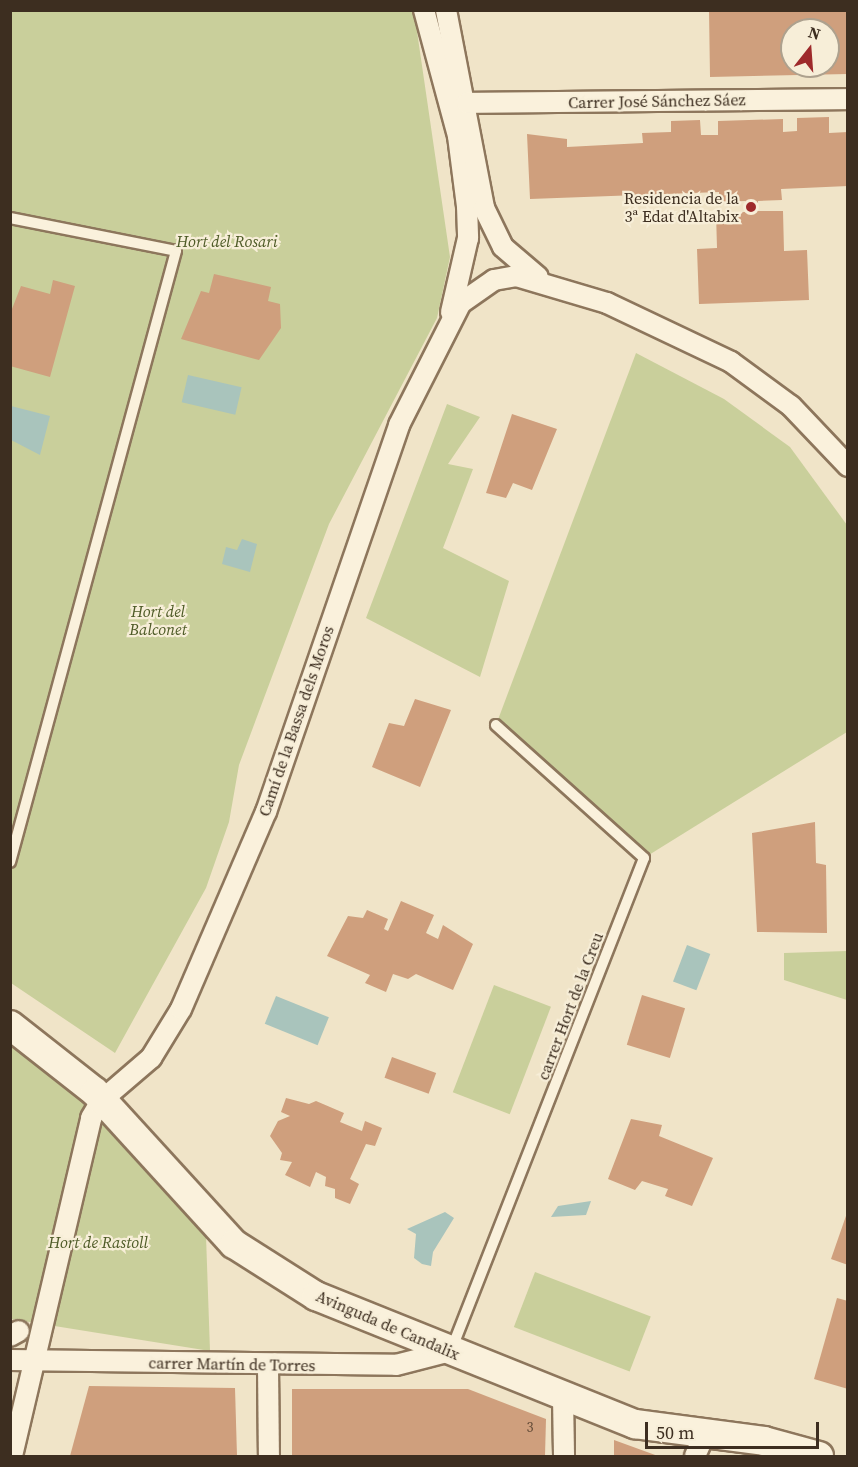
<!DOCTYPE html>
<meta charset="utf-8">
<style>
body{margin:0}
#map{position:relative;width:858px;height:1467px;overflow:hidden;background:#f0e4c8;font-family:"Source Serif 4",serif}
div>[style]{position:absolute}
[style*='--x']{left:calc(var(--x)*1px);top:calc(var(--y)*1px);width:calc(var(--w)*1px);rotate:calc(var(--a)*1deg)}
.green>*{inset:0;background:#c9cf9b;transform-origin:0 0}
.water>*{inset:0;background:#a9c4bc;transform-origin:0 0}
.building>*{inset:0;background:#cf9f7d;transform-origin:0 0}
.roads{filter:drop-shadow(2px 0 #8d765c) drop-shadow(-2px 0 #8d765c) drop-shadow(0 2px #8d765c) drop-shadow(0 -2px #8d765c)}
.lane>*{height:10px;margin:-5px;padding:0 5px;transform-origin:5px;border-radius:5px;background:#faf1dc}
.street>*{height:20px;margin:-10px;padding:0 10px;transform-origin:10px;border-radius:10px;background:#faf1dc}
.secondary>*{height:28px;margin:-14px;padding:0 14px;transform-origin:14px;border-radius:14px;background:#faf1dc}
.dots>*{width:16px;height:16px;translate:-50% -50%;box-sizing:border-box;border:3px solid #f7eed8;border-radius:50%}
span{translate:-50% -50%;white-space:nowrap;text-align:center;line-height:1.15;-webkit-text-stroke:4.5px #f7eed8;paint-order:stroke}
.number-label{font-size:14px;color:#624a37}
.number-label span{-webkit-text-stroke-width:0}
.street-label{font-size:16px;color:#3d2e20}
.poi-label{font-size:16px;color:#3d2e20}
.right{translate:-100% -50%;text-align:right}
.park-label{font-size:16px;color:#4d5a26;font-style:italic}
.frame{position:absolute;inset:0;border:12px solid #3d2e20;pointer-events:none}
.north{position:absolute;left:780px;top:18px;width:60px;height:60px;box-sizing:border-box;background:#f7eed8;border:2px solid #ada18e;border-radius:50%;rotate:17deg;font-size:16px;font-weight:700;line-height:24px;text-align:center;color:#3d2e20}
.north::after{content:'';display:block;margin:auto;width:21px;height:27px;background:#9e2a2b;clip-path:polygon(50% 0,100% 100%,50% 72%,0 100%)}
.scale{position:absolute;left:645px;top:1422px;width:174px;height:27px;box-sizing:border-box;border:3px solid #3d2e20;border-top:0;padding-left:8px;font-size:18px;line-height:21px;white-space:nowrap;color:#3d2e20;-webkit-text-stroke:4px #f7eed8;paint-order:stroke}
</style>
<div id="map">
<div class="green">
<div style="clip-path:polygon(10px 11px,414px 11px,450px 257px,437px 318px,329px 524px,239px 765px,229px 822px,206px 888px,115px 1053px,11px 983px)"></div>
<div style="clip-path:polygon(636px 353px,724px 399px,790px 447px,847px 525px,847px 732px,644px 858px,496px 725px)"></div>
<div style="clip-path:polygon(447px 404px,480px 417px,448px 464px,473px 469px,443px 548px,509px 581px,480px 677px,366px 618px)"></div>
<div style="clip-path:polygon(847px 951px,847px 1000px,784px 980px,784px 953px)"></div>
<div style="left:494px;top:985px;width:61px;height:115px;rotate:21deg"></div>
<div style="clip-path:polygon(10px 1046px,104px 1115px,206px 1236px,210px 1351px,11px 1319px)"></div>
<div style="left:535px;top:1272px;width:124px;height:59px;rotate:21deg"></div>
</div>
<div class="water">
<div style="left:188px;top:375px;width:55px;height:28px;rotate:13deg"></div>
<div style="clip-path:polygon(11px 406px,50px 416px,40px 455px,11px 440px)"></div>
<div style="clip-path:polygon(242px 539px,257px 544px,250px 572px,222px 564px,226px 547px,237px 550px)"></div>
<div style="left:687px;top:945px;width:25px;height:39px;rotate:21deg"></div>
<div style="left:276px;top:996px;width:57px;height:30px;rotate:22deg"></div>
<div style="clip-path:polygon(591px 1201px,586px 1215px,551px 1217px,558px 1206px)"></div>
<div style="clip-path:polygon(445px 1212px,454px 1218px,433px 1252px,431px 1266px,422px 1264px,414px 1258px,416px 1234px,407px 1229px)"></div>
</div>
<div class="building">
<div style="clip-path:polygon(evenodd,709px 10px,848px 10px,848px 74px,710px 77px,709px 10px,792px 30px,828px 30px,828px 66px,792px 66px,792px 30px)"></div>
<div style="clip-path:polygon(829px 117px,829px 133px,848px 132px,848px 186px,781px 189px,782px 200px,758px 201px,758px 211px,783px 211px,784px 251px,807px 250px,809px 300px,699px 304px,697px 249px,717px 248px,716px 213px,745px 212px,745px 201px,719px 202px,719px 192px,530px 199px,527px 134px,567px 139px,567px 147px,643px 143px,642px 133px,671px 132px,671px 121px,700px 120px,701px 135px,718px 135px,718px 121px,783px 119px,783px 132px,797px 131px,797px 118px)"></div>
<div style="clip-path:polygon(214px 274px,271px 287px,268px 301px,280px 304px,281px 328px,259px 360px,181px 339px,201px 291px,209px 293px)"></div>
<div style="clip-path:polygon(53px 280px,75px 286px,50px 377px,10px 366px,10px 314px,21px 286px,50px 294px)"></div>
<div style="clip-path:polygon(512px 414px,557px 429px,532px 490px,513px 483px,506px 498px,486px 493px)"></div>
<div style="clip-path:polygon(415px 699px,451px 710px,420px 787px,372px 767px,389px 723px,404px 726px)"></div>
<div style="clip-path:polygon(815px 822px,816px 863px,826px 865px,827px 933px,757px 932px,752px 833px)"></div>
<div style="clip-path:polygon(401px 901px,434px 915px,426px 933px,438px 939px,443px 925px,473px 944px,453px 990px,416px 974px,408px 979px,393px 974px,386px 992px,365px 983px,370px 975px,327px 956px,348px 916px,363px 918px,367px 910px,388px 919px,384px 929px,388px 931px)"></div>
<div style="left:642px;top:995px;width:45px;height:52px;rotate:17deg"></div>
<div style="left:392px;top:1057px;width:47px;height:22px;rotate:20deg"></div>
<div style="clip-path:polygon(286px 1098px,309px 1104px,316px 1101px,344px 1113px,340px 1122px,362px 1131px,365px 1121px,382px 1128px,375px 1146px,366px 1144px,350px 1179px,359px 1184px,350px 1204px,335px 1198px,335px 1189px,325px 1186px,326px 1177px,316px 1172px,310px 1187px,285px 1175px,292px 1162px,280px 1160px,282px 1153px,270px 1136px,278px 1121px,290px 1116px,281px 1112px)"></div>
<div style="clip-path:polygon(631px 1119px,662px 1125px,659px 1136px,713px 1158px,692px 1206px,665px 1196px,668px 1189px,642px 1181px,635px 1190px,608px 1179px)"></div>
<div style="clip-path:polygon(847px 1213px,848px 1213px,848px 1265px,831px 1259px)"></div>
<div style="clip-path:polygon(837px 1298px,848px 1301px,848px 1389px,814px 1379px)"></div>
<div style="clip-path:polygon(89px 1386px,235px 1388px,237px 1456px,70px 1456px)"></div>
<div style="clip-path:polygon(292px 1389px,468px 1389px,546px 1419px,545px 1456px,292px 1456px)"></div>
<div style="clip-path:polygon(614px 1440px,658px 1456px,614px 1456px)"></div>
</div>
<div class="roads">
<div class="lane">
<div style="--x:10;--y:218;--w:169;--a:11.2"></div>
<div style="--x:176;--y:251;--w:633;--a:105.2"></div>
<div style="--x:452;--y:1348;--w:526;--a:-68.6"></div>
<div style="--x:644;--y:858;--w:199;--a:-138.1"></div>
</div>
<div class="street">
<div style="--x:424;--y:10;--w:131;--a:74.9"></div>
<div style="--x:458;--y:136;--w:71;--a:82.7"></div>
<div style="--x:467;--y:206;--w:32;--a:88"></div>
<div style="--x:468;--y:238;--w:76;--a:102.9"></div>
<div style="--x:446;--y:10;--w:202;--a:79.1"></div>
<div style="--x:484;--y:208;--w:43;--a:64"></div>
<div style="--x:503;--y:247;--w:46;--a:40.6"></div>
<div style="--x:467;--y:103;--w:381;--a:-0.6"></div>
<div style="--x:10;--y:1336;--w:10;--a:-29"></div>
<div style="--x:10;--y:1360;--w:386;--a:0.7"></div>
<div style="--x:396;--y:1365;--w:57;--a:-14.3"></div>
<div style="--x:268;--y:1366;--w:90;--a:89.4"></div>
<div style="--x:563;--y:1397;--w:59;--a:89"></div>
<div style="--x:12;--y:1456;--w:347;--a:-76.8"></div>
<div style="--x:91;--y:1118;--w:21;--a:-59"></div>
<div style="--x:102;--y:1100;--w:65;--a:-40.6"></div>
<div style="--x:151;--y:1058;--w:57;--a:-58.5"></div>
<div style="--x:181;--y:1009;--w:215;--a:-66.7"></div>
<div style="--x:266;--y:812;--w:409;--a:-71"></div>
<div style="--x:399;--y:425;--w:137;--a:-63.1"></div>
<div style="--x:461;--y:303;--w:40;--a:-34.9"></div>
<div style="--x:494;--y:280;--w:22;--a:-10"></div>
<div style="--x:516;--y:276;--w:95;--a:16.5"></div>
<div style="--x:607;--y:303;--w:137;--a:25.4"></div>
<div style="--x:731;--y:362;--w:74;--a:36.3"></div>
<div style="--x:791;--y:406;--w:83;--a:46.5"></div>
<div style="--x:695;--y:1456;--w:24;--a:-66"></div>
</div>
<div class="secondary">
<div style="--x:10;--y:1025;--w:108;--a:38.2"></div>
<div style="--x:95;--y:1092;--w:206;--a:47.6"></div>
<div style="--x:234;--y:1244;--w:97;--a:32.4"></div>
<div style="--x:316;--y:1296;--w:344;--a:21.9"></div>
<div style="--x:635;--y:1424;--w:130;--a:7.5"></div>
<div style="--x:764;--y:1441;--w:57;--a:15.3"></div>
</div>
</div>
<div class="dots">
<div style="left:751px;top:207px;background:#9e2a2b"></div>
</div>
<div class="number-label">
<span style="left:530px;top:1427px">3</span>
</div>
<div class="street-label">
<span style="left:657px;top:101px;rotate:-1deg">Carrer José Sánchez Sáez</span>
<span style="left:296px;top:721px;rotate:-71deg">Camí de la Bassa dels Moros</span>
<span style="left:570px;top:1006px;rotate:-69deg">carrer Hort de la Creu</span>
<span style="left:388px;top:1325px;rotate:23deg">Avinguda de Candalix</span>
<span style="left:232px;top:1364px;rotate:1deg">carrer Martín de Torres</span>
</div>
<div class="poi-label">
<span class="right" style="left:739px;top:207px">Residencia de la<br>3ª Edat d'Altabix</span>
</div>
<div class="park-label">
<span style="left:227px;top:241px">Hort del Rosari</span>
<span style="left:158px;top:620px">Hort del<br>Balconet</span>
<span style="left:98px;top:1242px">Hort de Rastoll</span>
</div>
<div class="frame"></div>
<div class="north">N</div>
<div class="scale">50 m</div>
</div>
